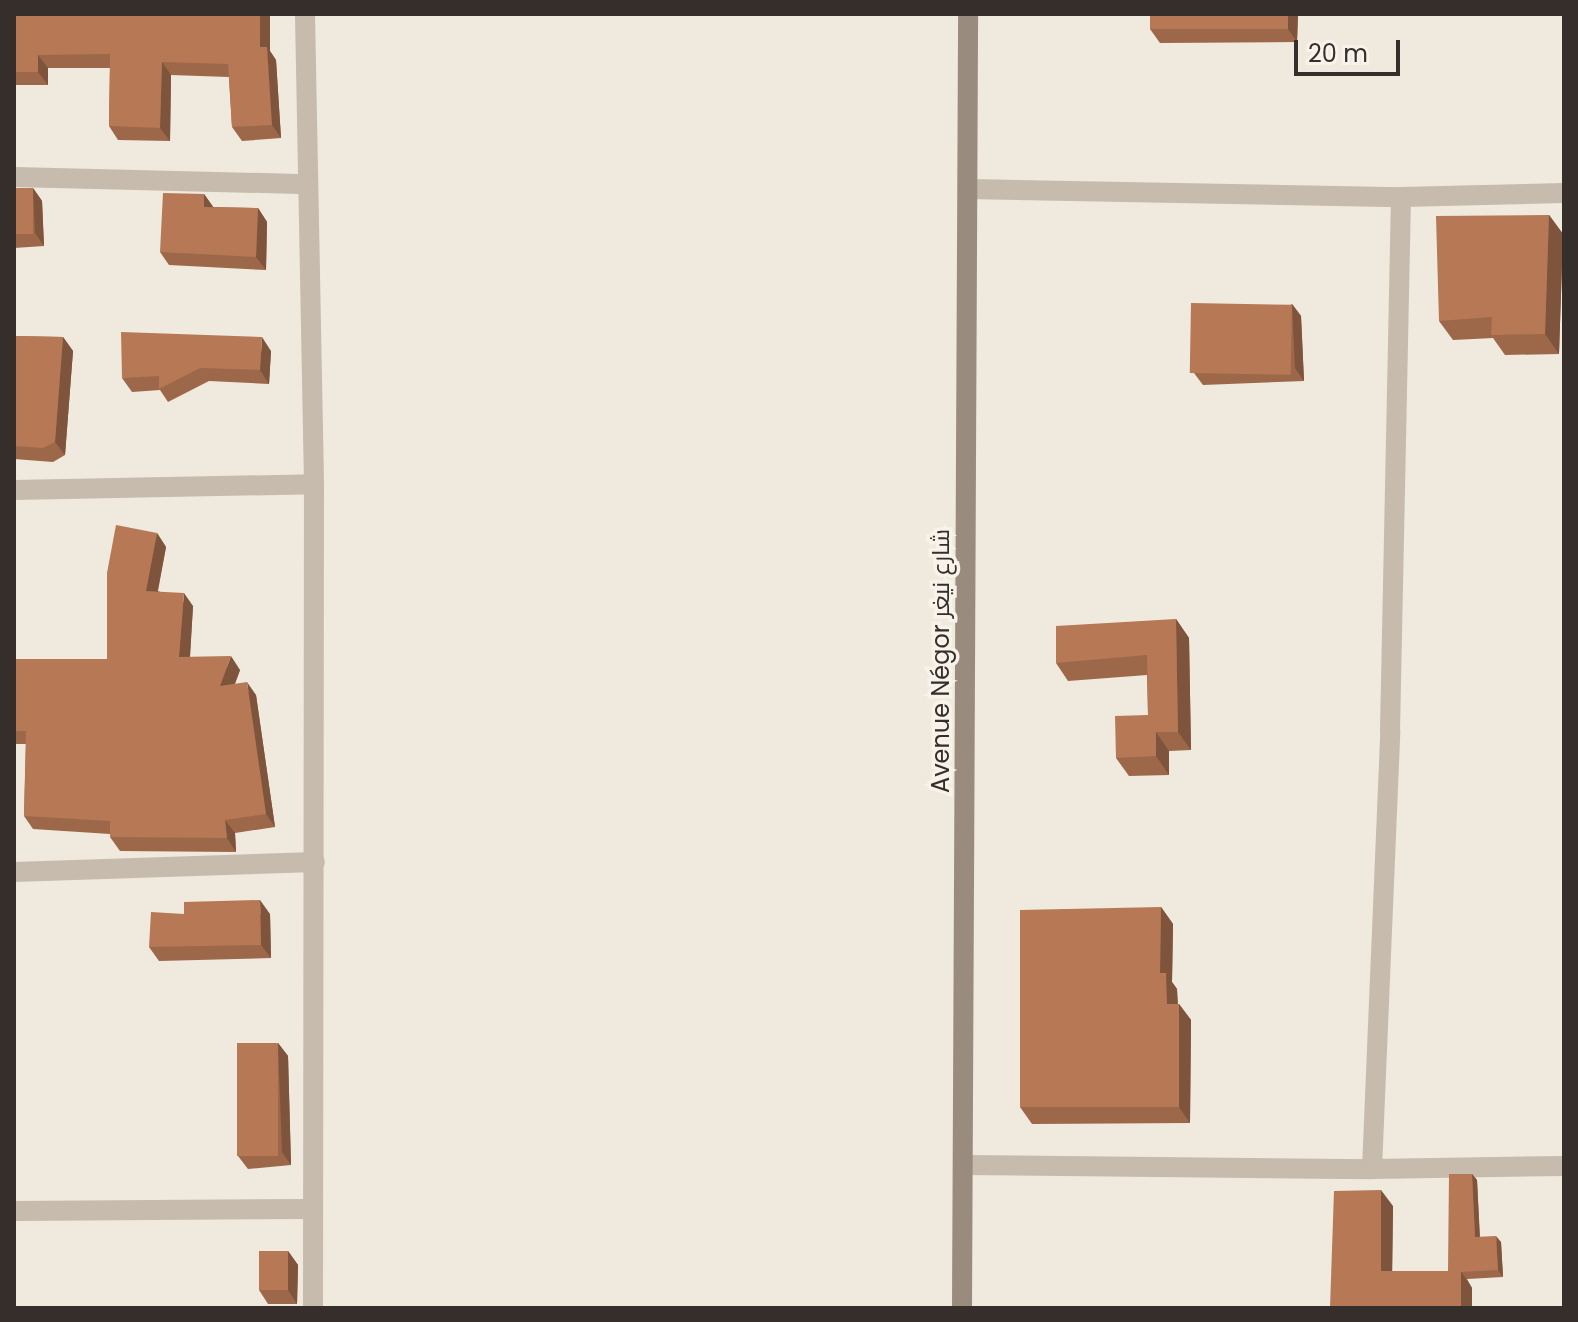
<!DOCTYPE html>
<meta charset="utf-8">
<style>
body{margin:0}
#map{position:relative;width:1578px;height:1322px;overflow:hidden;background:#efe9de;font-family:Poppins,Cairo,sans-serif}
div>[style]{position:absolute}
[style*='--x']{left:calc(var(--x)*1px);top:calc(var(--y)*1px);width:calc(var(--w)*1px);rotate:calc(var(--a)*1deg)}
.street>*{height:20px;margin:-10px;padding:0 10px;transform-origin:10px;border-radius:10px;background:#c6bbac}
.secondary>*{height:20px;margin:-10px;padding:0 10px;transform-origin:10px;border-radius:10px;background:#998b7d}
.wall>*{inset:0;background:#9d6749}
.shaded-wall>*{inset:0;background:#7f543c}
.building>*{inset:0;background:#b67855;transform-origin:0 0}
span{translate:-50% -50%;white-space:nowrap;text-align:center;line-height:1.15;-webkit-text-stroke:7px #f7f3ea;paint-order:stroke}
.street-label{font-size:24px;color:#352e2a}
.frame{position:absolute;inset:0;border:16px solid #352e2a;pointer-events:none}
.scale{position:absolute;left:1294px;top:40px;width:106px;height:36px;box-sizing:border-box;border:4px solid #352e2a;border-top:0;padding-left:10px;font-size:24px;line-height:28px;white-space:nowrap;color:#352e2a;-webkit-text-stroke:6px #f7f3ea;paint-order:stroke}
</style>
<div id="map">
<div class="street">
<div style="--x:305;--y:14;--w:470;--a:88.9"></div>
<div style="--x:314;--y:484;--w:824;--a:90.07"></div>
<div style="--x:14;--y:177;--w:294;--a:1.4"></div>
<div style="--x:969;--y:189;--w:432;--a:1.1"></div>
<div style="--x:1401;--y:197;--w:163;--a:-1.4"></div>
<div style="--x:14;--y:490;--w:300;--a:-1.1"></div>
<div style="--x:14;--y:872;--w:301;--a:-1.9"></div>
<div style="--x:964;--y:1165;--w:408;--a:0.6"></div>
<div style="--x:1372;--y:1169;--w:438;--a:-87.6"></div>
<div style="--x:1390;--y:731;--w:534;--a:-88.82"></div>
<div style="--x:1372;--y:1169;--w:192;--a:-0.9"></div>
<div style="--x:14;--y:1211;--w:299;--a:-0.4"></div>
</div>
<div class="secondary">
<div style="--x:962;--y:1308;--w:1294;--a:-89.73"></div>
</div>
<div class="wall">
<div style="clip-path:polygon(14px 14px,270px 51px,276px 60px,281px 138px,242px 141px,232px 127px,229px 77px,171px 75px,170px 141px,118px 140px,109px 126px,110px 68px,48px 68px,48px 85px,14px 85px)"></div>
<div style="clip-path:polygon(1150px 14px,1298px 14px,1297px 42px,1160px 43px,1150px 29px)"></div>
<div style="clip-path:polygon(14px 188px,33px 188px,42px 201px,44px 246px,14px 248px)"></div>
<div style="clip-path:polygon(204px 194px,213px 207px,258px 208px,267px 222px,266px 270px,169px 265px,160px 252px)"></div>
<div style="clip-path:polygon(1549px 215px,1563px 234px,1559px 354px,1505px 355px,1493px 338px,1453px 340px,1439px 321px)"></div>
<div style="clip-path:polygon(1292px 304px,1301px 316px,1304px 381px,1203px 385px,1194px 373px)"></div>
<div style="clip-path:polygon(14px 336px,63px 337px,73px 351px,65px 455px,53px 462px,14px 459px)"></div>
<div style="clip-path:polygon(271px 351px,269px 384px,209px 381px,168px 402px,160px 390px,132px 392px,122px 378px)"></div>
<div style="clip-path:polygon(157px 533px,166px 547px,158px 591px,193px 606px,190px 657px,240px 670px,235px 684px,256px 695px,275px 827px,235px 833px,236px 852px,120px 851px,110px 837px,110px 834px,33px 829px,24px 816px,26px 744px,14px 744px,14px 659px,107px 659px)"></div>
<div style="clip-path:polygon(1176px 619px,1189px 638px,1191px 750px,1169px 751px,1169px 775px,1129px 776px,1116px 758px,1148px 715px,1147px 675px,1068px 681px,1056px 663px)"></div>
<div style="clip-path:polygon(1161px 907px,1173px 924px,1172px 982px,1177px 989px,1178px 1004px,1179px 1004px,1191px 1020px,1190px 1123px,1032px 1124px,1020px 1107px)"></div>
<div style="clip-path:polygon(184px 914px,270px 914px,271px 958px,159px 961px,149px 947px)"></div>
<div style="clip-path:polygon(278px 1043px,288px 1056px,291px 1165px,248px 1169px,238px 1156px)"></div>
<div style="clip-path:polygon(1472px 1174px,1477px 1180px,1480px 1237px,1501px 1242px,1503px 1277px,1467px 1279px,1472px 1288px,1472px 1308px,1330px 1308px,1393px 1206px,1392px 1271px,1448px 1271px)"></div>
<div style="clip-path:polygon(288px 1251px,298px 1265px,297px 1304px,268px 1304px,259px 1290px)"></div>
</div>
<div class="shaded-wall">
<div style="clip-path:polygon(260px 14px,270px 14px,270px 51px,276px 60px,281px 138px,272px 125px,260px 47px)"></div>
<div style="clip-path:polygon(1288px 14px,1298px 14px,1297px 42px,1288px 29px)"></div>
<div style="clip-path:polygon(38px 55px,48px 68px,48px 85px,38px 72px)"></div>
<div style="clip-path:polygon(162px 62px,171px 75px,170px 141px,160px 128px)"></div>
<div style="clip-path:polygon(33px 188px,42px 201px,44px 246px,35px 233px)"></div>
<div style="clip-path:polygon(204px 194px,214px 208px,204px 207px)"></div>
<div style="clip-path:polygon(258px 208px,267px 222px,266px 270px,256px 257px)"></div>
<div style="clip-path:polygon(1549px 215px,1563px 234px,1559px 354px,1545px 334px)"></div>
<div style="clip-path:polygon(1292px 304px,1301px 316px,1304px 381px,1295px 368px)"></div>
<div style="clip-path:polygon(63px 337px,73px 351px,65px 455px,55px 442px)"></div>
<div style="clip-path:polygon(262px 337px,271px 351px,269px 384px,260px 370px)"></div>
<div style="clip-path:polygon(157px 533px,166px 547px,155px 604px,146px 591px)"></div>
<div style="clip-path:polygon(184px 593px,193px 606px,189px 671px,179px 657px)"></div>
<div style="clip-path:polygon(1176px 619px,1189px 638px,1191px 750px,1178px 732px)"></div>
<div style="clip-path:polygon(231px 656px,240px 670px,229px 699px,220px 686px)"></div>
<div style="clip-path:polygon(247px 682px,256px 695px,275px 827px,266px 814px)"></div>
<div style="clip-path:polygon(1156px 732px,1169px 751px,1169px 775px,1156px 756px)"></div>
<div style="clip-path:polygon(225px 820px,235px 833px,236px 852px,227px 838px)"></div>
<div style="clip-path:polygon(260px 900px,270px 914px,271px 958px,261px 945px)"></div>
<div style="clip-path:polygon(1161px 907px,1173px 924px,1172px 982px,1177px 989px,1178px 1020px,1167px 1004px,1160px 973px)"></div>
<div style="clip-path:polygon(1179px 1004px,1191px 1020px,1190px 1123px,1179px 1107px)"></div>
<div style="clip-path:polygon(278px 1043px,288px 1056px,291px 1165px,282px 1152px)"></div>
<div style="clip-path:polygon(1472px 1174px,1477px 1180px,1480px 1244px,1475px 1237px)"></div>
<div style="clip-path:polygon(1381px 1190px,1393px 1206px,1392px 1288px,1381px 1271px)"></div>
<div style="clip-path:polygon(1496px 1236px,1501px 1242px,1503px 1277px,1498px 1270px)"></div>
<div style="clip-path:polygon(288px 1251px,298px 1265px,297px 1304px,288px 1290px)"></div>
<div style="clip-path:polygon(1461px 1271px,1472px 1288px,1472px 1308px,1461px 1308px)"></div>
</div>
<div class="building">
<div style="clip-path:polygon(14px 14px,260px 14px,260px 47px,267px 47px,272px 125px,232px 127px,228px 64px,162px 62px,160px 128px,109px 126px,110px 54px,38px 55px,38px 72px,14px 72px)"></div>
<div style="left:1150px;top:14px;width:138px;height:15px"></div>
<div style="left:14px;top:188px;width:19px;height:46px"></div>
<div style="clip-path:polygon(163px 193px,204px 194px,204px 207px,258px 208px,256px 257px,160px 252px)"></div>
<div style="clip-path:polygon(1549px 215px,1545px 334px,1491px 335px,1492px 317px,1439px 321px,1436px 216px)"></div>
<div style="left:1191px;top:303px;width:101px;height:70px;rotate:1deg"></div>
<div style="clip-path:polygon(121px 332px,262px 337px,260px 370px,200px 368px,159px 389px,159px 376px,122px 378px)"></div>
<div style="clip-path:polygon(14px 336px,63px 337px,55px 442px,43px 448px,14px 446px)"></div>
<div style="clip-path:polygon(116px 525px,157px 533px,146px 591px,184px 593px,179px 657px,231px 656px,220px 686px,247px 682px,266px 814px,225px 820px,227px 838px,110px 837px,110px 821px,24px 816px,26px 731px,14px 731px,14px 659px,107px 659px,107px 573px)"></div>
<div style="clip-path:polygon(1176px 619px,1178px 732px,1156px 732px,1156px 756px,1116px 758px,1115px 716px,1148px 715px,1147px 655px,1056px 663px,1056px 626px)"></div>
<div style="clip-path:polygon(260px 900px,261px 945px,149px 947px,151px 912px,184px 914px,184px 902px)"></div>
<div style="clip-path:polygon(1161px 907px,1160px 973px,1166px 973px,1167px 1004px,1179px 1004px,1179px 1107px,1020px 1107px,1020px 910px)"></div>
<div style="left:237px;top:1043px;width:41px;height:113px"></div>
<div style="clip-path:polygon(1449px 1174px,1472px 1174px,1475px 1237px,1496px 1236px,1498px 1270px,1461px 1272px,1461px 1271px,1448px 1271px)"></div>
<div style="clip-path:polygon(1381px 1190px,1381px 1271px,1461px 1271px,1461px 1308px,1330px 1308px,1334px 1191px)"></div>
<div style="left:259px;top:1251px;width:29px;height:39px"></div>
</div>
<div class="street-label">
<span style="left:941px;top:661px;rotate:-90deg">Avenue Négor شارع نيغر</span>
</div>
<div class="frame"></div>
<div class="scale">20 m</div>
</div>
